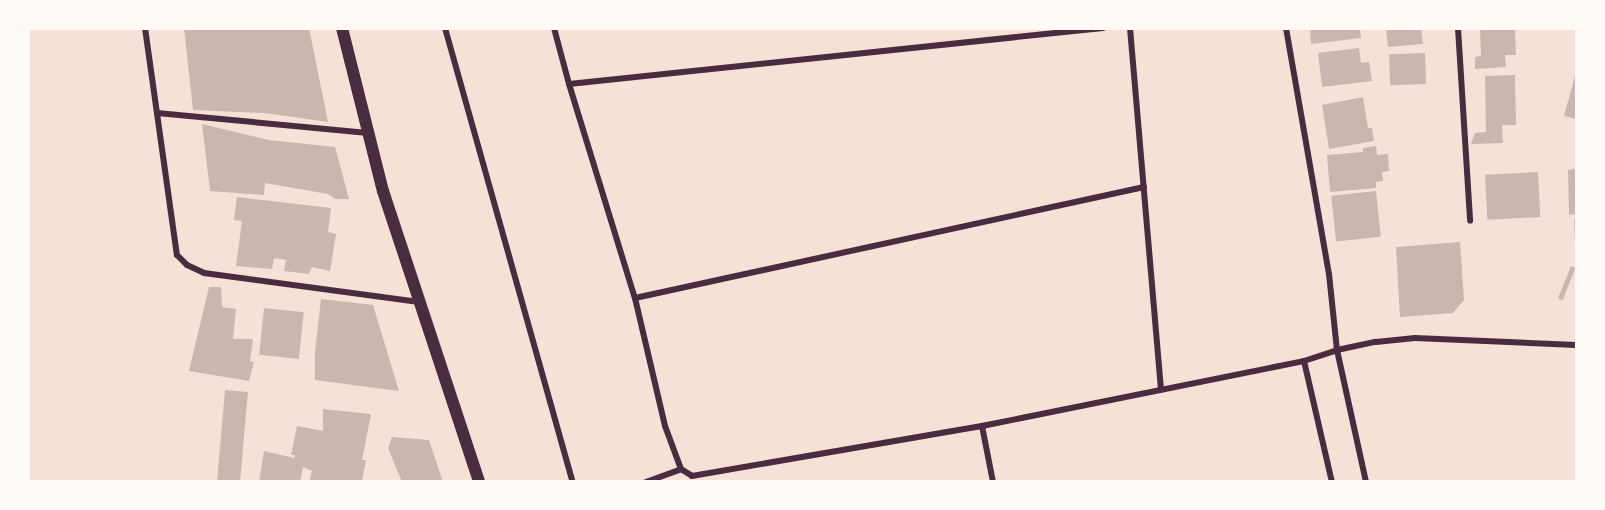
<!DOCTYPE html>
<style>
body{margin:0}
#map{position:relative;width:1605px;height:510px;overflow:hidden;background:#f7e1d7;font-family:"Times New Roman",serif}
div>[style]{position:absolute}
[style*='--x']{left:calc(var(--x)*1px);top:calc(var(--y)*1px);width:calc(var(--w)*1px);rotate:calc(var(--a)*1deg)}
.building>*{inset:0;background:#ccb4b1;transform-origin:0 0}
.minor>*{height:6px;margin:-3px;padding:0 3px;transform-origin:3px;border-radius:3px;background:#4a2c40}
.secondary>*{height:12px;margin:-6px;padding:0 6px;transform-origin:6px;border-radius:6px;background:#4a2c40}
span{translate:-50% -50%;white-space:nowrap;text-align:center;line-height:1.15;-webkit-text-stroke:6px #fffaf5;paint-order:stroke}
.frame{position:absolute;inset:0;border:30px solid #fffaf5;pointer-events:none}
</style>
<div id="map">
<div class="building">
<div style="clip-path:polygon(184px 28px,309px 28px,328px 122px,265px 113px,193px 110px)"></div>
<div style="clip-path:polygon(1310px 28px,1360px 28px,1361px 38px,1311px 44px)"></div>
<div style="clip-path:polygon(1386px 28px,1421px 28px,1423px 44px,1388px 47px)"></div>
<div style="clip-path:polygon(1480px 28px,1515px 28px,1516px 55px,1505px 55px,1506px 67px,1475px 69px,1475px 57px,1481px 56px)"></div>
<div style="clip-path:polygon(1359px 48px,1361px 63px,1369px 62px,1372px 81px,1322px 87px,1318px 53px)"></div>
<div style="left:1425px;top:53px;width:31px;height:36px;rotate:88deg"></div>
<div style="clip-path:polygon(1576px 72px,1576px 119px,1564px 116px)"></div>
<div style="clip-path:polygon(1515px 75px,1516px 125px,1502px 125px,1503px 143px,1471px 144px,1475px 133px,1486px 132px,1485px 76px)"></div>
<div style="clip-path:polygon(1363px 97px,1368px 128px,1372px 128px,1374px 141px,1329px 149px,1322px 105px)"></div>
<div style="clip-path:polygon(202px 124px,269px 140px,335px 147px,349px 199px,335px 199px,328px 194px,265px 183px,264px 195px,210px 191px)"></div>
<div style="clip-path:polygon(1376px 146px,1377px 155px,1388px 154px,1389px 171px,1382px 172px,1383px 181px,1376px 182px,1376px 188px,1330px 192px,1327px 155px,1363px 152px,1363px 148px)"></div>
<div style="clip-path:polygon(1576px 169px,1576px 214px,1569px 215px,1568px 170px)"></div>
<div style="left:1538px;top:172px;width:45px;height:53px;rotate:87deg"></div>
<div style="left:1376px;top:191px;width:46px;height:45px;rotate:84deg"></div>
<div style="clip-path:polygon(237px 197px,331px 208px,328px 232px,336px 234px,330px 271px,312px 267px,309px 274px,284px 271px,286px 260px,274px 258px,272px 269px,236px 266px,242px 221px,234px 220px)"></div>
<div style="clip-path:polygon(1574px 219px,1576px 219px,1576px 243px,1575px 243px)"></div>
<div style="clip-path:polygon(1460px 242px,1464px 300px,1453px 313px,1400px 317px,1396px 247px)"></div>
<div style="left:1571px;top:266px;width:5px;height:35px;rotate:22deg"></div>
<div style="clip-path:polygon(209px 287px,221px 287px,222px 307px,236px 309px,233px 339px,253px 339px,250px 361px,254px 362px,249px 381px,189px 371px)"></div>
<div style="clip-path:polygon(321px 299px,373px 305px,399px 391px,315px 380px,315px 352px)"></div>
<div style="left:264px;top:308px;width:40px;height:47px;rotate:6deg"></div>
<div style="left:225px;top:390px;width:23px;height:93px;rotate:5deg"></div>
<div style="clip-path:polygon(323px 409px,371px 414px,362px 460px,366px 460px,362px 482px,309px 482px,312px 471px,303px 467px,300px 482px,259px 482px,264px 451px,294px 458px,295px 455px,291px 455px,297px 426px,323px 431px)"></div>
<div style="clip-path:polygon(392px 437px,429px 440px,443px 482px,402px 482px,388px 448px)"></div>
</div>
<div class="minor">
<div style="--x:145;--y:28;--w:229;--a:82"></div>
<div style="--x:177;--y:255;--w:14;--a:45"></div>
<div style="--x:187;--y:265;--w:19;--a:25"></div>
<div style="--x:204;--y:273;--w:217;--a:7.7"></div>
<div style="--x:445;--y:28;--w:472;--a:74.3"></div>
<div style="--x:554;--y:28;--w:58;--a:75"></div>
<div style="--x:569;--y:84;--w:224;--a:72.9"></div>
<div style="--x:635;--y:298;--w:131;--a:76.8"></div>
<div style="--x:665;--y:426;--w:46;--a:69.6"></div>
<div style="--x:681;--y:469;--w:13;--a:32"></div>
<div style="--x:692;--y:476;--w:294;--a:-9.8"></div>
<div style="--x:1130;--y:28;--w:363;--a:85.1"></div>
<div style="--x:1286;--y:28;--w:250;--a:80.1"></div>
<div style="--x:1329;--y:274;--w:76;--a:84"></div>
<div style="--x:1337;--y:350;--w:135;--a:77.6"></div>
<div style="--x:1458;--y:28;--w:193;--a:86.4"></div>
<div style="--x:569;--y:84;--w:537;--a:-5.99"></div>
<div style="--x:157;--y:113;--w:212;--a:5.4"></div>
<div style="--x:635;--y:298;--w:521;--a:-12.3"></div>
<div style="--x:1304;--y:361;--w:124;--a:77"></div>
<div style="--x:646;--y:482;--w:37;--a:-20"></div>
<div style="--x:993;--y:482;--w:57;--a:-101.1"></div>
<div style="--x:982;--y:426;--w:328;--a:-11.4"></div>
<div style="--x:1304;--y:361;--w:35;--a:-18"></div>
<div style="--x:1337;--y:350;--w:40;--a:-12"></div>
<div style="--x:1376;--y:342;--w:39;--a:-6"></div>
<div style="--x:1415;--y:338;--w:161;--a:2.5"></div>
</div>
<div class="secondary">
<div style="--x:342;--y:28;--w:168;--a:75.9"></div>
<div style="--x:383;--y:191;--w:306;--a:71.7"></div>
</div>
<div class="frame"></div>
</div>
